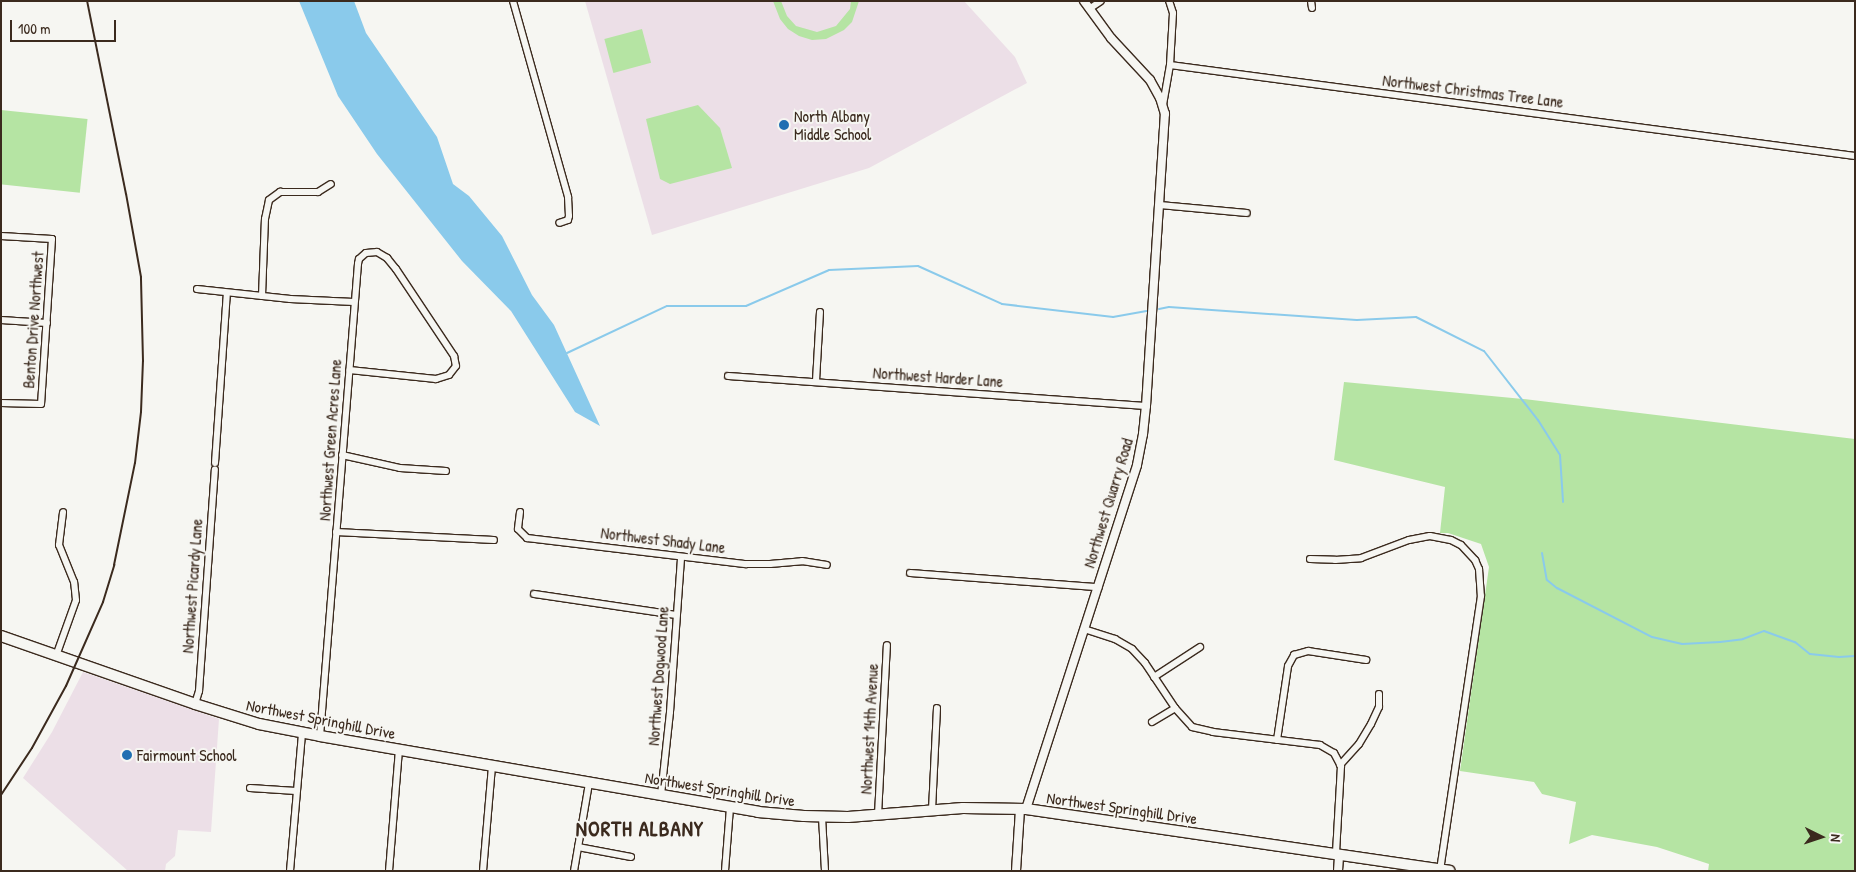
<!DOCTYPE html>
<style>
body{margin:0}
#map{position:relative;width:1856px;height:872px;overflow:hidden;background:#f6f6f2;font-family:"Patrick Hand",sans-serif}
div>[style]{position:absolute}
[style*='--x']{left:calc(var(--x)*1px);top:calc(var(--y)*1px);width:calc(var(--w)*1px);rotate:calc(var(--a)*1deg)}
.built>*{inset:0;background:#ecdfe7}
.green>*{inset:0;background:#b5e4a3;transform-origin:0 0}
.water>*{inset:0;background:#8acaeb}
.stream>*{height:2px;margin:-1px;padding:0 1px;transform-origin:1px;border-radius:1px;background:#8acaeb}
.roads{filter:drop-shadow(1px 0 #3b2a1e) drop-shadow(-1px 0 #3b2a1e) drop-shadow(0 1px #3b2a1e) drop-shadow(0 -1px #3b2a1e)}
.minor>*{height:6px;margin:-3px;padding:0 3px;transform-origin:3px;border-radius:3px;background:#f6f6f2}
.tertiary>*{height:8px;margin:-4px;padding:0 4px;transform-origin:4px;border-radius:4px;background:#f6f6f2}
.primary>*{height:10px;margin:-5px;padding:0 5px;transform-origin:5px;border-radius:5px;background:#f6f6f2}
.rail>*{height:2px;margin:-1px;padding:0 1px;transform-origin:1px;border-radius:1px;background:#3b2a1e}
.dots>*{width:14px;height:14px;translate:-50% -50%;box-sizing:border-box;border:2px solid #f6f6f2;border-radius:50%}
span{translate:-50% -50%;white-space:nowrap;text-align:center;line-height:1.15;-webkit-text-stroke:4px #f6f6f2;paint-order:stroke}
.street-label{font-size:16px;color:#3b2a1e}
.poi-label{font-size:16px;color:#3b2a1e}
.left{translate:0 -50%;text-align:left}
.district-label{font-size:21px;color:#3b2a1e;font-weight:700;letter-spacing:1px}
.frame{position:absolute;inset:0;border:2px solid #3b2a1e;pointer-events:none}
.north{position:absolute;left:1796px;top:812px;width:50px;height:50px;-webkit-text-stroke:4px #f6f6f2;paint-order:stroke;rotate:94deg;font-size:14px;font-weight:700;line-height:20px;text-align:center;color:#3b2a1e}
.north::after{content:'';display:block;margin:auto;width:18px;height:22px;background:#3b2a1e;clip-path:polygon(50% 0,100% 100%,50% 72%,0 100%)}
.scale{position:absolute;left:10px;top:20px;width:106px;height:22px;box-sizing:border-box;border:2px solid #3b2a1e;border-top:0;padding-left:6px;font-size:15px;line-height:18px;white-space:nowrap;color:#3b2a1e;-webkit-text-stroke:4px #f6f6f2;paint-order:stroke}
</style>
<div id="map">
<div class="built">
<div style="clip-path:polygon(585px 1px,964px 1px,1015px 57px,1027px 83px,869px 168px,652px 235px)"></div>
<div style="clip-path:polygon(83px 672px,219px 719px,211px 832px,178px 830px,175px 856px,166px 864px,165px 871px,128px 871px,23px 778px,52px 732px)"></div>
</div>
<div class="green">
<div style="clip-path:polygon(773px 1px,781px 1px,787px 16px,796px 26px,817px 32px,836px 26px,850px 9px,851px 1px,859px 1px,852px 22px,844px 30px,826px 39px,812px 40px,799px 36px,788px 29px,780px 19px)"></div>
<div style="left:642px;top:29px;width:35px;height:39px;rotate:75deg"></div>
<div style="clip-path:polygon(698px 105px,720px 128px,732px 168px,670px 184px,660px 179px,646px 119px)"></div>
<div style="left:1px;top:110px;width:87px;height:74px;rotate:6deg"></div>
<div style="clip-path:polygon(1344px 382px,1523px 399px,1855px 439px,1855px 871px,1708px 871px,1709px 864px,1657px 847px,1592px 835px,1569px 844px,1576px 802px,1542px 794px,1534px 782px,1460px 771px,1489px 567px,1481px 544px,1448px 533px,1440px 533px,1445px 487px,1334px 460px)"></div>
</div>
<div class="water">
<div style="clip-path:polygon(299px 1px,354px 1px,366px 33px,437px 137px,453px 184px,469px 196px,502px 236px,532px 295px,554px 325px,600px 426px,575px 412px,511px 311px,462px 261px,377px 154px,338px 96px)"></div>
</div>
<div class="stream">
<div style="--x:1159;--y:309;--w:10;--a:-11"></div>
<div style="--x:1169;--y:307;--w:188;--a:4"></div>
<div style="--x:1357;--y:320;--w:59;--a:-2.9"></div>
<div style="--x:1416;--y:317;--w:76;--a:26.6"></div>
<div style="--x:1484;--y:351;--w:88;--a:52"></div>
<div style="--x:1538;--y:420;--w:41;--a:57.8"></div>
<div style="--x:1560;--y:455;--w:47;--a:86.3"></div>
<div style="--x:567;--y:353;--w:110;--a:-25.2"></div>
<div style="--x:667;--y:306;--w:79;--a:0"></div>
<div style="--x:746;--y:306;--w:90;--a:-23.4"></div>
<div style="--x:829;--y:270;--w:89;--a:-2.6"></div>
<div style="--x:918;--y:266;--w:92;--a:24.3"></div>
<div style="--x:1002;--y:304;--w:112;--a:6.7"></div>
<div style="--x:1113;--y:317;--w:34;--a:-10"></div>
<div style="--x:1542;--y:553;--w:27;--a:80"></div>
<div style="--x:1547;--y:580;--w:13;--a:39"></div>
<div style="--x:1557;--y:588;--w:107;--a:27.3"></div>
<div style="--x:1652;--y:637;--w:31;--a:13"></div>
<div style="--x:1682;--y:644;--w:38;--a:-3"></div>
<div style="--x:1720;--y:642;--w:23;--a:-7"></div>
<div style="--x:1743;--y:639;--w:22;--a:-21"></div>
<div style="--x:1764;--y:631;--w:33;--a:20"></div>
<div style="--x:1795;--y:642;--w:19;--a:39"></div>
<div style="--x:1810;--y:654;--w:29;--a:6"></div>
<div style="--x:1839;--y:657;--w:16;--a:-4"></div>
</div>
<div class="roads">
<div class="minor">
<div style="--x:513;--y:1;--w:204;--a:74.3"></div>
<div style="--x:568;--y:197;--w:19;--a:87"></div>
<div style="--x:569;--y:216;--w:4;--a:104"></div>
<div style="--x:568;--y:220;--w:9;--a:162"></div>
<div style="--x:1311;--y:1;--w:7;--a:82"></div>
<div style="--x:1089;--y:9;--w:14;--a:-34"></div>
<div style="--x:1170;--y:65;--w:691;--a:7.57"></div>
<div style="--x:1163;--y:105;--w:41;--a:-80.1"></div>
<div style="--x:1170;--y:65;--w:52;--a:-86.7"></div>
<div style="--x:1173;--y:13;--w:13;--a:-108"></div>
<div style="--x:1160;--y:205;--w:87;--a:5.3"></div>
<div style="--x:1;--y:236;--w:51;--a:3.4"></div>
<div style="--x:52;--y:239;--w:165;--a:93.8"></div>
<div style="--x:41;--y:404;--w:40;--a:-178.6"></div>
<div style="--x:197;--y:289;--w:94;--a:6.1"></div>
<div style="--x:290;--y:299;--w:64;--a:2.7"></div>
<div style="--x:262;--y:296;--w:77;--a:-87.8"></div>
<div style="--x:265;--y:219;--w:19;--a:-78"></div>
<div style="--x:269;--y:200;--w:14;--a:-36"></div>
<div style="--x:280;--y:192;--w:38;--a:0"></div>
<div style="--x:318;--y:192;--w:15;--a:-32"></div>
<div style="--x:1;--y:320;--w:46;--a:3.7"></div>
<div style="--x:728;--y:376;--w:419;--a:4.1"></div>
<div style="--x:816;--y:381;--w:69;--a:-86.7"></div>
<div style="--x:342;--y:455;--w:59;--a:12.6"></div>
<div style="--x:400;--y:468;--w:46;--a:3.7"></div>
<div style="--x:215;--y:463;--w:170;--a:-86"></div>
<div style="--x:520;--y:512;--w:17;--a:97"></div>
<div style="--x:518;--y:529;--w:13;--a:45"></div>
<div style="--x:527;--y:538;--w:221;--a:6.8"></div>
<div style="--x:746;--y:564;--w:24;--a:0"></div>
<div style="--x:770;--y:564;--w:32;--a:-5"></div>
<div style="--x:802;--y:561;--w:25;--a:9"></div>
<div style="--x:336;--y:532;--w:158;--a:2.9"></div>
<div style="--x:1310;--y:559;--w:25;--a:2"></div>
<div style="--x:1335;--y:560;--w:26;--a:-4"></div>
<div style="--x:1361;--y:558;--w:51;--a:-20.6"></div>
<div style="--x:1409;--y:540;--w:21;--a:-11"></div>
<div style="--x:1430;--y:536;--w:21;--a:11"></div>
<div style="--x:1451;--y:540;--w:11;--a:27"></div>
<div style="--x:1461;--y:545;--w:21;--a:47"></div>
<div style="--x:1475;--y:560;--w:10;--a:66"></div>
<div style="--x:1479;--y:569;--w:27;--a:86"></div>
<div style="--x:1481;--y:596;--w:276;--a:98.5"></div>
<div style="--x:910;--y:573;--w:189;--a:4.3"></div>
<div style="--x:534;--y:594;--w:144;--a:8.4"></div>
<div style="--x:1084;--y:629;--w:33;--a:18"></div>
<div style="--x:1115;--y:639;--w:20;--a:30"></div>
<div style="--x:1132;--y:649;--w:19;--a:47"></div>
<div style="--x:1145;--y:663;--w:54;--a:56.3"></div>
<div style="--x:1175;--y:708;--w:25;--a:48"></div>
<div style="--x:1192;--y:727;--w:22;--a:13"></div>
<div style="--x:1213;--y:732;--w:108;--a:6.9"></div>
<div style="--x:1320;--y:745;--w:16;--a:30"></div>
<div style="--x:1334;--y:753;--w:15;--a:62"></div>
<div style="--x:1341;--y:766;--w:88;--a:93.3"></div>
<div style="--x:56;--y:656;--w:59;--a:-70.3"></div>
<div style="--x:76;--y:600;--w:18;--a:-96"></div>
<div style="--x:74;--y:582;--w:40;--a:-112"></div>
<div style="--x:59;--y:545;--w:33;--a:-83"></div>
<div style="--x:1154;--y:677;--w:55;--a:-33.1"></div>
<div style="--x:195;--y:704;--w:14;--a:-73"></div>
<div style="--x:199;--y:691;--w:222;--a:-85.9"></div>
<div style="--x:1152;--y:722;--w:27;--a:-31"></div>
<div style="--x:320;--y:736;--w:474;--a:-85.4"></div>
<div style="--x:358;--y:264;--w:5;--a:-79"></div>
<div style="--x:359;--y:259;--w:9;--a:-41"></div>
<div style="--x:366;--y:253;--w:11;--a:-5"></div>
<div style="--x:377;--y:252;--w:12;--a:31"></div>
<div style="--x:387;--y:258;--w:14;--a:51"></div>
<div style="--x:396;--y:269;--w:105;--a:56.3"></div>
<div style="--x:454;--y:356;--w:10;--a:79"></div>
<div style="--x:456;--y:366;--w:11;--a:128"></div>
<div style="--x:449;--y:375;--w:14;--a:163"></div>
<div style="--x:436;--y:379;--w:87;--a:-174.1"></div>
<div style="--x:1277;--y:740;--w:75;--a:-81.5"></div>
<div style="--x:1288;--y:666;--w:13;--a:-61"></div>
<div style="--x:1294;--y:655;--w:15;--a:-16"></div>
<div style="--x:1308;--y:651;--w:59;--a:8.8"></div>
<div style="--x:1340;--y:765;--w:28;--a:-48"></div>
<div style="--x:1359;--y:744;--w:23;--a:-59"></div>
<div style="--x:1371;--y:724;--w:19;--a:-65"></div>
<div style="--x:1379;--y:707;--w:13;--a:-90"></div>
<div style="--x:250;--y:788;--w:46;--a:3.7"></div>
<div style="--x:661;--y:795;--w:83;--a:-83.8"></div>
<div style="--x:670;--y:712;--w:155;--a:-85.9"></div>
<div style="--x:932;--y:810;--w:102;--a:-87.2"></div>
<div style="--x:878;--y:815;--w:170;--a:-87"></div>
<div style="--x:822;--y:817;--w:54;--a:86.8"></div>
<div style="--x:578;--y:847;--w:54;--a:10.7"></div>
<div style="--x:290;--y:871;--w:139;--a:-85"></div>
<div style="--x:389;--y:871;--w:121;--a:-85.3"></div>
<div style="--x:483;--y:871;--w:105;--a:-85.1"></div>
<div style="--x:574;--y:871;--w:89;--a:-80.3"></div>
<div style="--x:725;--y:871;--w:64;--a:-85.5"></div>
</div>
<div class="tertiary">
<div style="--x:1026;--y:809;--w:361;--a:-72.1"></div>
<div style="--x:1137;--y:465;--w:32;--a:-79"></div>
<div style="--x:1143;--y:434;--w:28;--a:-84"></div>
<div style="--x:1146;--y:406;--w:293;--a:-86.3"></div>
<div style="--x:1165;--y:114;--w:17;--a:-107"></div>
<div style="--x:1160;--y:98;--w:21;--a:-119"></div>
<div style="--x:1150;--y:80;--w:57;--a:-132.9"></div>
<div style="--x:1111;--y:38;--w:46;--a:-126.1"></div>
<div style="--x:1016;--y:871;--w:62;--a:-86.3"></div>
<div style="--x:1338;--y:871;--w:16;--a:-86"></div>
</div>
<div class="primary">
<div style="--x:1;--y:636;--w:206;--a:19.3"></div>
<div style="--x:195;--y:704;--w:67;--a:17.4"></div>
<div style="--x:259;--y:724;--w:62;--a:11.1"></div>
<div style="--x:320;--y:736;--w:445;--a:9.8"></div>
<div style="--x:758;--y:812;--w:46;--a:5"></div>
<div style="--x:804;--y:816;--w:44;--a:1.3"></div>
<div style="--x:848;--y:817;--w:115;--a:-4.5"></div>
<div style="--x:963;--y:808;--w:63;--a:0.9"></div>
<div style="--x:1026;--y:809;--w:428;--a:8.3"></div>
</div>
</div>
<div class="rail">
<div style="--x:1;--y:795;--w:56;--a:-56.6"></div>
<div style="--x:32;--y:748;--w:71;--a:-61.3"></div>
<div style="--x:66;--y:686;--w:92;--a:-66.2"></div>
<div style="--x:103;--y:602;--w:39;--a:-73"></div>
<div style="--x:114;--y:565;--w:104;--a:-78.4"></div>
<div style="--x:135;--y:463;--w:51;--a:-83.3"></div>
<div style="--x:141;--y:412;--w:51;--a:-87.8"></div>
<div style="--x:143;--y:361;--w:84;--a:-91.4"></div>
<div style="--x:141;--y:277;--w:84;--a:-100.2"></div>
<div style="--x:126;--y:194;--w:197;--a:-101.4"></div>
</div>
<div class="dots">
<div style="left:784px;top:125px;background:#1f6fb2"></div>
<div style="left:127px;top:755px;background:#1f6fb2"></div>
</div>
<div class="street-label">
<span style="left:1473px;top:91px;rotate:7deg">Northwest Christmas Tree Lane</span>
<span style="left:33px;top:320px;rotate:-86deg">Benton Drive Northwest</span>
<span style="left:938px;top:377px;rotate:4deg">Northwest Harder Lane</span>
<span style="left:330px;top:440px;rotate:-86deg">Northwest Green Acres Lane</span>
<span style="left:1108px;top:503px;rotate:-73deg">Northwest Quarry Road</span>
<span style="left:663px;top:540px;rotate:7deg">Northwest Shady Lane</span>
<span style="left:192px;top:586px;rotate:-86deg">Northwest Picardy Lane</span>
<span style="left:658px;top:676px;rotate:-86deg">Northwest Dogwood Lane</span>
<span style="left:321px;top:719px;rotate:11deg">Northwest Springhill Drive</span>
<span style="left:869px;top:729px;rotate:-87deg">Northwest 14th Avenue</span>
<span style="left:720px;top:789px;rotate:9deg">Northwest Springhill Drive</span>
<span style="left:1122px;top:808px;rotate:8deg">Northwest Springhill Drive</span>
</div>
<div class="poi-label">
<span class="left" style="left:794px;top:125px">North Albany<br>Middle School</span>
<span class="left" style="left:137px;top:755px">Fairmount School</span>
</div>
<div class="district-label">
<span style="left:640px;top:829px">NORTH ALBANY</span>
</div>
<div class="frame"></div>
<div class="north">N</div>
<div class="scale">100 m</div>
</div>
